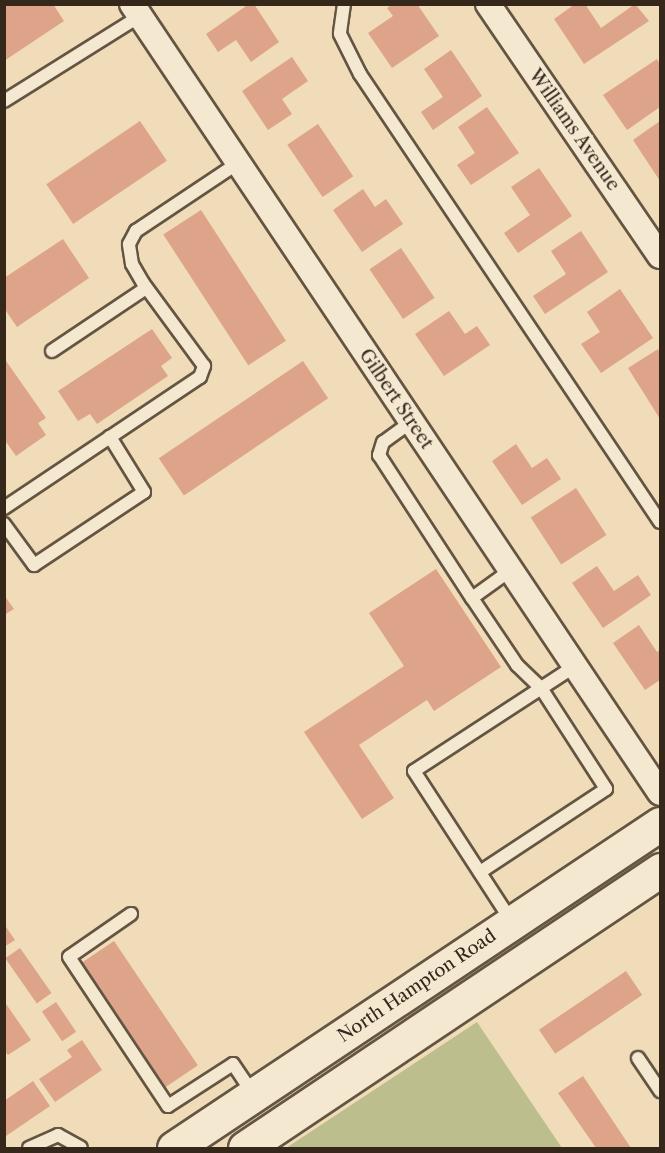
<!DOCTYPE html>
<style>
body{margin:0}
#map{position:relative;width:665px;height:1153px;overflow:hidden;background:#f0dcb8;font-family:"Libre Caslon Text",serif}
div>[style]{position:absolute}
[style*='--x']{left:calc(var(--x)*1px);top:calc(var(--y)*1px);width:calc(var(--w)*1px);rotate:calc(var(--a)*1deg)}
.green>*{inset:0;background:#bcbf8d}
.building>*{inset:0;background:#dea489;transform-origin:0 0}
.roads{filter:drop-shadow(2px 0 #645542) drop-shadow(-2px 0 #645542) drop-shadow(0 2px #645542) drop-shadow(0 -2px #645542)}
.service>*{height:12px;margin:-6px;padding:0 6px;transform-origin:6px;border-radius:6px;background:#f5e8d1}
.minor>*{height:24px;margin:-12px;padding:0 12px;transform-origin:12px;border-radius:12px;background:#f5e8d1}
.secondary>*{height:33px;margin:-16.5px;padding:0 16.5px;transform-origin:16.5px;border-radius:16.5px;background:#f5e8d1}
span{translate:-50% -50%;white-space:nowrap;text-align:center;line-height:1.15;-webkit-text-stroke:5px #f5e8d1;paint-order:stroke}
.street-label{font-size:18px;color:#35281b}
.frame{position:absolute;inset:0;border:6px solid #35281b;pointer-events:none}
</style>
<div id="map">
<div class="green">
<div style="clip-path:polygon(477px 1022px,562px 1148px,286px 1148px)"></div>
</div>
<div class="building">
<div style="clip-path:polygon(53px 4px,64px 21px,4px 61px,4px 6px)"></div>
<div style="clip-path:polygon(249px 4px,254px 4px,279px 42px,251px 62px,236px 40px,218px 52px,206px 34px)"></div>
<div style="clip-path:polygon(393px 4px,417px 4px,439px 36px,392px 68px,368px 33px,393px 16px,387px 8px)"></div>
<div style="clip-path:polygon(575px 4px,585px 4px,601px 28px,635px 4px,649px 21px,584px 64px,554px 19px)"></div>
<div style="clip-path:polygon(451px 50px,482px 96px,433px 130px,421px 112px,443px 97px,424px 69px)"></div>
<div style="clip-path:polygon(292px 57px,308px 81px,282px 99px,292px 114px,268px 130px,242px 91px)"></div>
<div style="clip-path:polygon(657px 59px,660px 64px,660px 107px,627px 130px,603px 95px)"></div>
<div style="clip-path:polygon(487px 107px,519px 153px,471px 185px,457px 165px,475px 153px,458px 127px)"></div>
<div style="left:140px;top:121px;width:48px;height:113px;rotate:56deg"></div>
<div style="clip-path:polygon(660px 121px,660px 181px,633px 140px)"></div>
<div style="left:318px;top:124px;width:63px;height:37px;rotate:56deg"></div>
<div style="clip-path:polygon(539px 168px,572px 216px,518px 253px,504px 233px,530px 215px,511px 187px)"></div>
<div style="clip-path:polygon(363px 189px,375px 207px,386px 199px,403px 224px,362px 252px,333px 210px)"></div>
<div style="left:201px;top:210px;width:156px;height:45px;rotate:57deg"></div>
<div style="clip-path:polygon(581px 231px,608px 272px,545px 314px,533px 296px,566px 274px,551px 251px)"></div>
<div style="clip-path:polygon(63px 239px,89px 278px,17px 327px,4px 308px,4px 278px)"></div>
<div style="left:401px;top:248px;width:60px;height:38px;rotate:56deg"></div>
<div style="clip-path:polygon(620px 289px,653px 338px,601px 373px,581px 344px,600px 332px,587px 312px)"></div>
<div style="clip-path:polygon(449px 311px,465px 334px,477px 326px,490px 345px,444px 376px,415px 334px)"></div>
<div style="clip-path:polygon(152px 329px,172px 358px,161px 366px,168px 376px,97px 424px,90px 414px,78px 421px,58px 391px)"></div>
<div style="clip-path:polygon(658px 349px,660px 353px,660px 419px,628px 368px)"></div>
<div style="clip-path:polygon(4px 358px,46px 418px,38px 423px,46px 435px,16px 456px,4px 439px)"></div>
<div style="left:303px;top:361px;width:45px;height:174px;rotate:56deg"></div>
<div style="clip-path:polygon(516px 444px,532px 468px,547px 458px,561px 479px,522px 505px,492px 461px)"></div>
<div style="left:576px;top:488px;width:56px;height:54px;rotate:57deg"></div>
<div style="clip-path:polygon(597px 566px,614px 591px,638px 575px,651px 595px,603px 628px,572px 583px)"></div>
<div style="clip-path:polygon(436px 569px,501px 667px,434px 711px,427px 700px,359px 745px,394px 798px,362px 819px,304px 732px,404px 666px,369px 613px)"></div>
<div style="clip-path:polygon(4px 595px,14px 609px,4px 615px)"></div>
<div style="clip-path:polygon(639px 625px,657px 652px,660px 650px,660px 680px,645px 690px,613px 643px)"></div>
<div style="clip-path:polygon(4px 924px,15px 940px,4px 947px)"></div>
<div style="left:114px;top:941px;width:150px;height:40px;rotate:56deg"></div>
<div style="left:20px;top:948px;width:55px;height:18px;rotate:55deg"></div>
<div style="left:626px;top:971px;width:29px;height:105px;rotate:56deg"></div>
<div style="clip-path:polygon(4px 1001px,31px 1040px,8px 1055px,4px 1050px)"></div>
<div style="left:56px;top:1002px;width:36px;height:17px;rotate:56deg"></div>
<div style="clip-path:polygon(82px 1040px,102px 1070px,55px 1102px,39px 1079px,72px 1057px,67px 1050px)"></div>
<div style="clip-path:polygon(583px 1076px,631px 1148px,596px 1148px,558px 1093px)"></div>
<div style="clip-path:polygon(33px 1081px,50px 1106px,6px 1136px,4px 1101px)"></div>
</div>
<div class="roads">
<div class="service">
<div style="--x:344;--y:4;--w:30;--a:98"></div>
<div style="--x:340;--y:34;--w:45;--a:63.4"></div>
<div style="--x:360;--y:74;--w:539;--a:56.19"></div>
<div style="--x:4;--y:101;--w:160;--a:-32"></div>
<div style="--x:52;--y:351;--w:113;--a:-33.8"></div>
<div style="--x:411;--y:422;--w:34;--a:144"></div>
<div style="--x:383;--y:442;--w:14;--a:107"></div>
<div style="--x:379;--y:455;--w:171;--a:57"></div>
<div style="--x:472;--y:598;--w:48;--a:-35.7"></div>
<div style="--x:4;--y:508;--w:236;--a:-33.8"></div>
<div style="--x:200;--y:377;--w:12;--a:-70"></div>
<div style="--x:204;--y:366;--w:103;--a:-126.3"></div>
<div style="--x:143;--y:283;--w:22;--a:-120"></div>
<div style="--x:132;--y:264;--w:20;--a:-99"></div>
<div style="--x:129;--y:244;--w:15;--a:-62"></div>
<div style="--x:136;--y:231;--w:123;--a:-33.7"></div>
<div style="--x:4;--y:524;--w:51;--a:53.8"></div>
<div style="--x:34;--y:565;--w:132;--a:-33.6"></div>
<div style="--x:144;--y:492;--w:65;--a:-121.7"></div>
<div style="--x:472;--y:598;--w:81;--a:56.1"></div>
<div style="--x:517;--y:665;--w:33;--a:44"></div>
<div style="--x:541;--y:688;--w:120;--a:57.2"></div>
<div style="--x:606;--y:789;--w:151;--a:146.6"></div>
<div style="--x:131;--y:914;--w:75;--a:145.3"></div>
<div style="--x:69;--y:957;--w:179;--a:56.4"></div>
<div style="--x:168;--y:1106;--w:77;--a:-32.9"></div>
<div style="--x:233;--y:1064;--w:36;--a:56"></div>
<div style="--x:512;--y:922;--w:180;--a:-123"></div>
<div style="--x:414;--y:771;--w:192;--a:-33.1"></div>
<div style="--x:638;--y:1058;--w:40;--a:56"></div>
<div style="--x:29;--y:1148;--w:32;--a:-24"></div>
<div style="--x:58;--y:1135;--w:26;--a:29"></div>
</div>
<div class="minor">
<div style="--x:132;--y:4;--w:949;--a:56.21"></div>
<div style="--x:488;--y:4;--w:305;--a:55.7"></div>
</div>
<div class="secondary">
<div style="--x:174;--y:1148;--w:584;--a:-33.69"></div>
<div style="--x:245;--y:1148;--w:500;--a:-33.8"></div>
</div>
</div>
<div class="street-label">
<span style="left:574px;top:130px;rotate:55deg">Williams Avenue</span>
<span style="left:396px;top:399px;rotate:56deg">Gilbert Street</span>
<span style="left:417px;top:986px;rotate:-34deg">North Hampton Road</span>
</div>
<div class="frame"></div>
</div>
